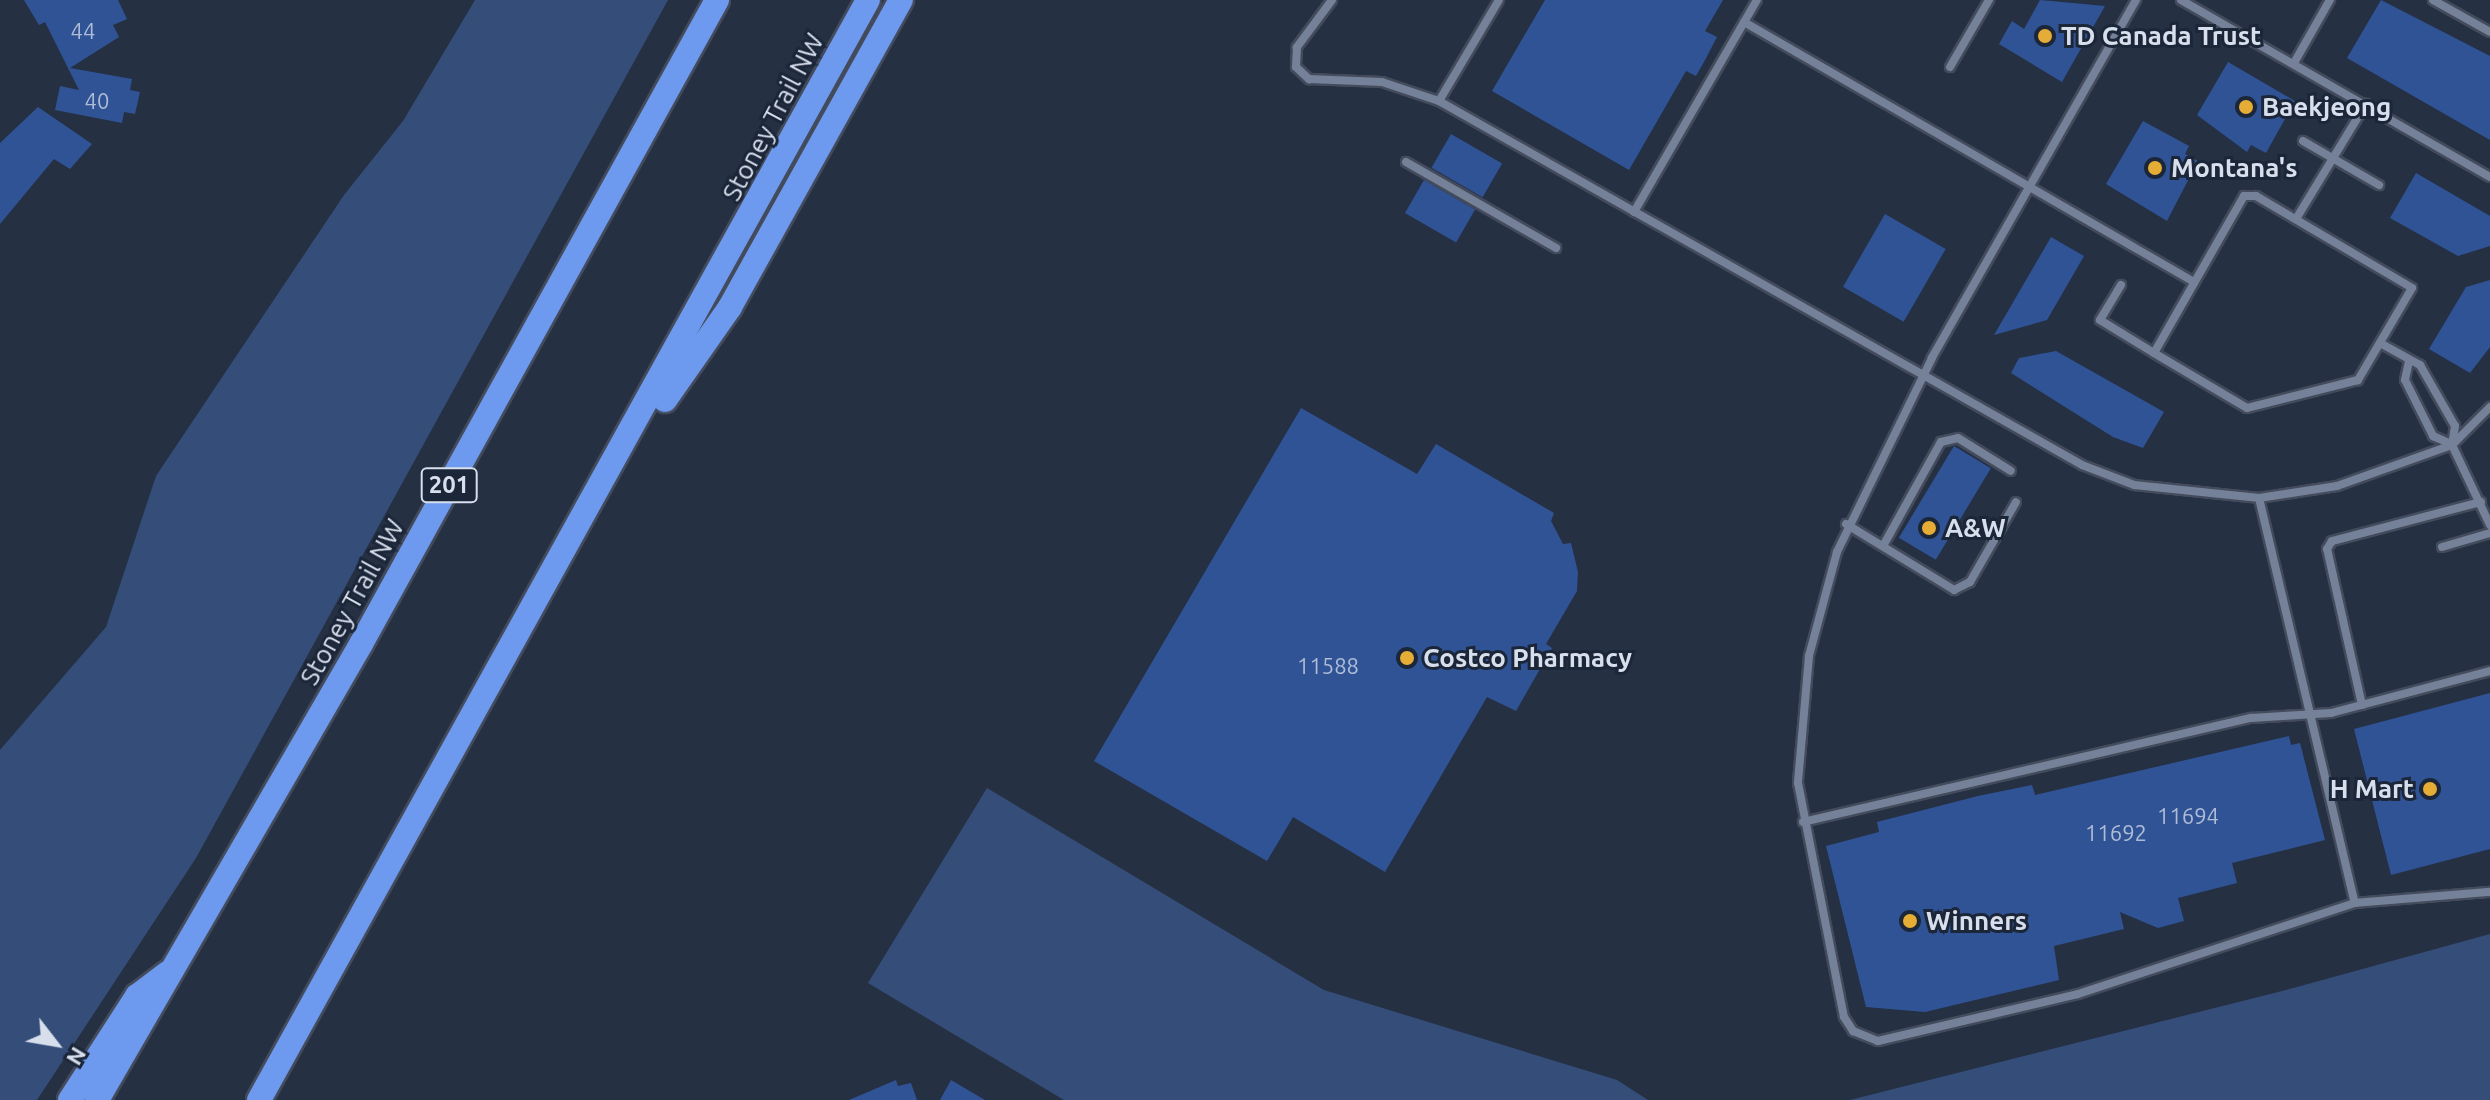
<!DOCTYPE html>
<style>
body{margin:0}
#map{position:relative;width:2490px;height:1100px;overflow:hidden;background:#253043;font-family:Ubuntu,sans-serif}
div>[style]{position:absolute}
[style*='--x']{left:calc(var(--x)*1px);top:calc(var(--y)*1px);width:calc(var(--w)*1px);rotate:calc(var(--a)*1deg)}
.green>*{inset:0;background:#354d79}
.building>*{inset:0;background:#305396;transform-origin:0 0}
.roads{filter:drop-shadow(2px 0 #434b5c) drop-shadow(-2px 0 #434b5c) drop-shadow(0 2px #434b5c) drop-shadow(0 -2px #434b5c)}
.service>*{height:8px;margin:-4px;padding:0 4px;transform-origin:4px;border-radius:4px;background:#748198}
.motorway>*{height:24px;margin:-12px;padding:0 12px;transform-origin:12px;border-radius:12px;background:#6d9aee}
.dots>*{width:22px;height:22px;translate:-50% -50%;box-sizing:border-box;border:4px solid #1b2639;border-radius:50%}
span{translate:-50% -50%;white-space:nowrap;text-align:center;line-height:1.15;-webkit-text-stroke:6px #1b2639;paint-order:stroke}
.number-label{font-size:22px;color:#aebcd6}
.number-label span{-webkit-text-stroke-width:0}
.shield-label span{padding:2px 6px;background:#1b2639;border:2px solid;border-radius:6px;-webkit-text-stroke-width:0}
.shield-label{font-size:24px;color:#d8dfec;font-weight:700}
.poi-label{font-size:26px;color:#d8dfec;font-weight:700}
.left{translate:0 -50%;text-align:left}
.right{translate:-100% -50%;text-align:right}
.street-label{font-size:26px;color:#d8dfec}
.north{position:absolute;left:16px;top:1004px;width:80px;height:80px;-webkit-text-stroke:6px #1b2639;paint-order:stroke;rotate:121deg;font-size:22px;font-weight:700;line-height:32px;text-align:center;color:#d8dfec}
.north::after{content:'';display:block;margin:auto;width:28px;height:36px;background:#d8dfec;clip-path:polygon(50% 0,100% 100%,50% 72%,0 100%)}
</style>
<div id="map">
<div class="green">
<div style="clip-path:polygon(475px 0,668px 0,196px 858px,37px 1100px,0 1100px,0 750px,106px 627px,156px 476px,344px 195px,403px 121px)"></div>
<div style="clip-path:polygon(987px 788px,1324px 990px,1617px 1080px,1648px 1100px,1064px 1100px,868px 983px)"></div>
<div style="clip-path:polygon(2490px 934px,2490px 1100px,1850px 1100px,2286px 990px)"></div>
</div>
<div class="building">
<div style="clip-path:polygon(24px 0,118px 0,127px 19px,113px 25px,119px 37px,70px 68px,132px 79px,130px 90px,140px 92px,135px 114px,124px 112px,122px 123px,55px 110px,60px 86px,79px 90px,45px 22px,39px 25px)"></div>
<div style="clip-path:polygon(1545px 0,1723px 0,1705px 31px,1717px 37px,1704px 62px,1696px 76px,1686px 71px,1629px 170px,1492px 91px)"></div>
<div style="clip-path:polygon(2040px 0,2105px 6px,2062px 82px,1999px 44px,2012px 21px,2024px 29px)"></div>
<div style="clip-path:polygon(2381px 0,2490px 56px,2490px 140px,2347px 58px)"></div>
<div style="clip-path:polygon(2228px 62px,2295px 101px,2266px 153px,2251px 145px,2247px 152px,2197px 115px)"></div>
<div style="clip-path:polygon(38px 107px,92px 144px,70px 169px,54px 159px,0 224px,0 143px)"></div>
<div style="clip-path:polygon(2143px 121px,2189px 146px,2185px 154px,2198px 161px,2167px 221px,2106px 184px)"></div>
<div style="left:1451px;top:134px;width:59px;height:39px;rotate:30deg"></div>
<div style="clip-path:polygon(2416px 173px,2490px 216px,2490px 246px,2458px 256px,2390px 218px)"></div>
<div style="left:1424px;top:180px;width:59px;height:38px;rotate:30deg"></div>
<div style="left:1885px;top:214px;width:70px;height:84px;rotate:30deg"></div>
<div style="clip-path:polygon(2051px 237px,2084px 256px,2047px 320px,1994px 335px)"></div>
<div style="clip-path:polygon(2490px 280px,2490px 347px,2470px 373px,2429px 349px,2466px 287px)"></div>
<div style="clip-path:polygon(2056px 351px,2164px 412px,2143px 448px,2113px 437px,2011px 373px,2019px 358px)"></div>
<div style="clip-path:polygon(1301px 408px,1417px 474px,1436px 444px,1554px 513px,1551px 521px,1563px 544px,1571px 543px,1578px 572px,1577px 591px,1546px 644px,1552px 648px,1516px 711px,1487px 697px,1385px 872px,1293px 817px,1267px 861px,1094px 761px)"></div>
<div style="left:1954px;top:446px;width:43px;height:107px;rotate:31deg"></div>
<div style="clip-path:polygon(2490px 693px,2490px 849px,2391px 875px,2354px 729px)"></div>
<div style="clip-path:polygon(2289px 736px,2291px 745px,2300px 743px,2325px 840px,2232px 863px,2237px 883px,2178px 898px,2184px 921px,2158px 928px,2120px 912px,2124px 929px,2054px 946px,2059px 980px,1925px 1012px,1866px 1007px,1826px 846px,1879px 832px,1877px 822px,1978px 796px,2032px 785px,2035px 795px)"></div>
<div style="clip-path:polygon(896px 1080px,898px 1086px,911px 1083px,917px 1100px,849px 1100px)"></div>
<div style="clip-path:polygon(951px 1080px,985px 1100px,940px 1100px)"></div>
</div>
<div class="roads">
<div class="service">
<div style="--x:1332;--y:0;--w:59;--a:126.7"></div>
<div style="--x:1297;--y:47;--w:20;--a:93"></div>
<div style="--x:1296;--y:67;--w:18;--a:43"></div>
<div style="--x:1309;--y:79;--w:73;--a:2.4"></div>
<div style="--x:1382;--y:82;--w:60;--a:18.4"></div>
<div style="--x:1439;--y:101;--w:739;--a:29.51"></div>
<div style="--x:2082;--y:465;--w:56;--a:21"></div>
<div style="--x:2134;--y:485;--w:126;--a:5.9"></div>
<div style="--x:2259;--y:498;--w:79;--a:-8.7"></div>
<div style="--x:2337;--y:486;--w:122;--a:-19.6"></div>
<div style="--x:2452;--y:445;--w:54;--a:-45"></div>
<div style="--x:2136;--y:0;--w:412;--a:119.7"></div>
<div style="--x:1932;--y:358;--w:216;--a:116.1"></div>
<div style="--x:1837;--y:552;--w:108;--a:105.1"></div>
<div style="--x:1809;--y:656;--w:127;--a:95"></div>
<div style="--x:1798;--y:783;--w:238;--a:78.9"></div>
<div style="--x:1844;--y:1017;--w:17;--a:57"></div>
<div style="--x:1853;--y:1031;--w:27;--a:22"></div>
<div style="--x:1878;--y:1041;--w:205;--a:-13.2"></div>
<div style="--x:2078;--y:994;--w:292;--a:-18.2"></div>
<div style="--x:2355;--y:903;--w:135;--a:-4.7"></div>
<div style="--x:2181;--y:0;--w:356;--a:29.8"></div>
<div style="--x:2433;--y:0;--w:65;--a:29.3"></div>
<div style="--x:1744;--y:22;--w:520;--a:30.02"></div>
<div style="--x:2294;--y:63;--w:73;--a:-60.3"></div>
<div style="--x:1950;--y:67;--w:78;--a:-59.8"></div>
<div style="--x:1439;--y:101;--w:117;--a:-59.3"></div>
<div style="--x:2303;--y:141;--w:88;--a:30.1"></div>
<div style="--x:1406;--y:162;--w:173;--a:29.8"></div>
<div style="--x:2244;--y:196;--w:12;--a:0"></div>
<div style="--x:2256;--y:196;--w:181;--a:30.5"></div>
<div style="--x:2412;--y:288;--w:107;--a:120.4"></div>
<div style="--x:2358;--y:380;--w:114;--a:165.8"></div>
<div style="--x:2247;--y:408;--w:108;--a:-149.4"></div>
<div style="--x:2154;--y:353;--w:181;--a:-60.2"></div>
<div style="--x:1634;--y:212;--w:245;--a:-59.9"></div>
<div style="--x:2296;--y:219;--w:135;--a:-58.7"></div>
<div style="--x:2121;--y:285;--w:41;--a:121"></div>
<div style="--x:2100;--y:320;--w:63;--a:31.4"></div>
<div style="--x:2380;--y:343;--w:46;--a:28.8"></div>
<div style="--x:2420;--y:365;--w:70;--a:60.2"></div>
<div style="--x:2455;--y:426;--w:19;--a:99"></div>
<div style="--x:2452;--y:445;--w:89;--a:64.6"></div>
<div style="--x:2409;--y:361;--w:19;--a:102"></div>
<div style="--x:2405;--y:380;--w:63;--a:63.4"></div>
<div style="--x:2433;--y:436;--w:20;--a:24"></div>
<div style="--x:2259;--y:498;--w:416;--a:76.7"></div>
<div style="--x:1846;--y:524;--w:127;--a:31.4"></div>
<div style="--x:1954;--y:590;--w:18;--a:-27"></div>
<div style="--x:1970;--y:582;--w:92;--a:-60.1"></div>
<div style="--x:1883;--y:546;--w:119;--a:-60.9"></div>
<div style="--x:1941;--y:442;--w:17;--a:-13"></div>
<div style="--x:1958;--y:438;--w:62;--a:31.9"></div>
<div style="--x:2442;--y:547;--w:50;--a:-16.3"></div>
<div style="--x:2362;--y:705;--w:160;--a:-102.6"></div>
<div style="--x:2327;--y:549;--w:9;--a:-58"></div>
<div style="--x:2332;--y:541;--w:154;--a:-14.7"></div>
<div style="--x:1803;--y:822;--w:460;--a:-13.1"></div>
<div style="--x:2251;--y:718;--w:80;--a:-3.6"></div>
<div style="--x:2331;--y:713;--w:164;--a:-14.8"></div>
</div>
<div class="motorway">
<div style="--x:665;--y:400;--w:113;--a:-55"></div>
<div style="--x:730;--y:307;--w:351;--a:-60.9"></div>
<div style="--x:70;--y:1100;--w:124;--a:-57.2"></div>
<div style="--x:137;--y:996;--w:38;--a:-37"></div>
<div style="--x:97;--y:1100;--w:527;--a:-59.93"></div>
<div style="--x:361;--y:644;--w:736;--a:-61.07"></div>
<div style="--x:259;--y:1100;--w:1257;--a:-61.03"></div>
</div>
</div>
<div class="dots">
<div style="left:2045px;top:36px;background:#e5ad35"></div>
<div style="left:2246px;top:107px;background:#e5ad35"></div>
<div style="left:2155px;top:168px;background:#e5ad35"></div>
<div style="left:1929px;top:528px;background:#e5ad35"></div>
<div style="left:1407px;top:658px;background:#e5ad35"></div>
<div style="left:2430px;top:789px;background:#e5ad35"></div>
<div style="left:1910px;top:921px;background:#e5ad35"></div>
</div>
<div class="number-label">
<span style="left:83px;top:31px">44</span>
<span style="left:97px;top:101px">40</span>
<span style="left:1328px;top:666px">11588</span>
<span style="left:2188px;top:816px">11694</span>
<span style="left:2116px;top:833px">11692</span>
</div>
<div class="shield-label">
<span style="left:449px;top:485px">201</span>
</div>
<div class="poi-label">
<span class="left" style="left:2061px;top:36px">TD Canada Trust</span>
<span class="left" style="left:2262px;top:107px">Baekjeong</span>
<span class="left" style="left:2171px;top:168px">Montana's</span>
<span class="left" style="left:1945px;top:528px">A&amp;W</span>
<span class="left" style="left:1423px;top:658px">Costco Pharmacy</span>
<span class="right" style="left:2414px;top:789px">H Mart</span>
<span class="left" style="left:1926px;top:921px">Winners</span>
</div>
<div class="street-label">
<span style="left:773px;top:117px;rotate:-62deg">Stoney Trail NW</span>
<span style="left:352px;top:602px;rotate:-61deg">Stoney Trail NW</span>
</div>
<div class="north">N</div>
</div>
